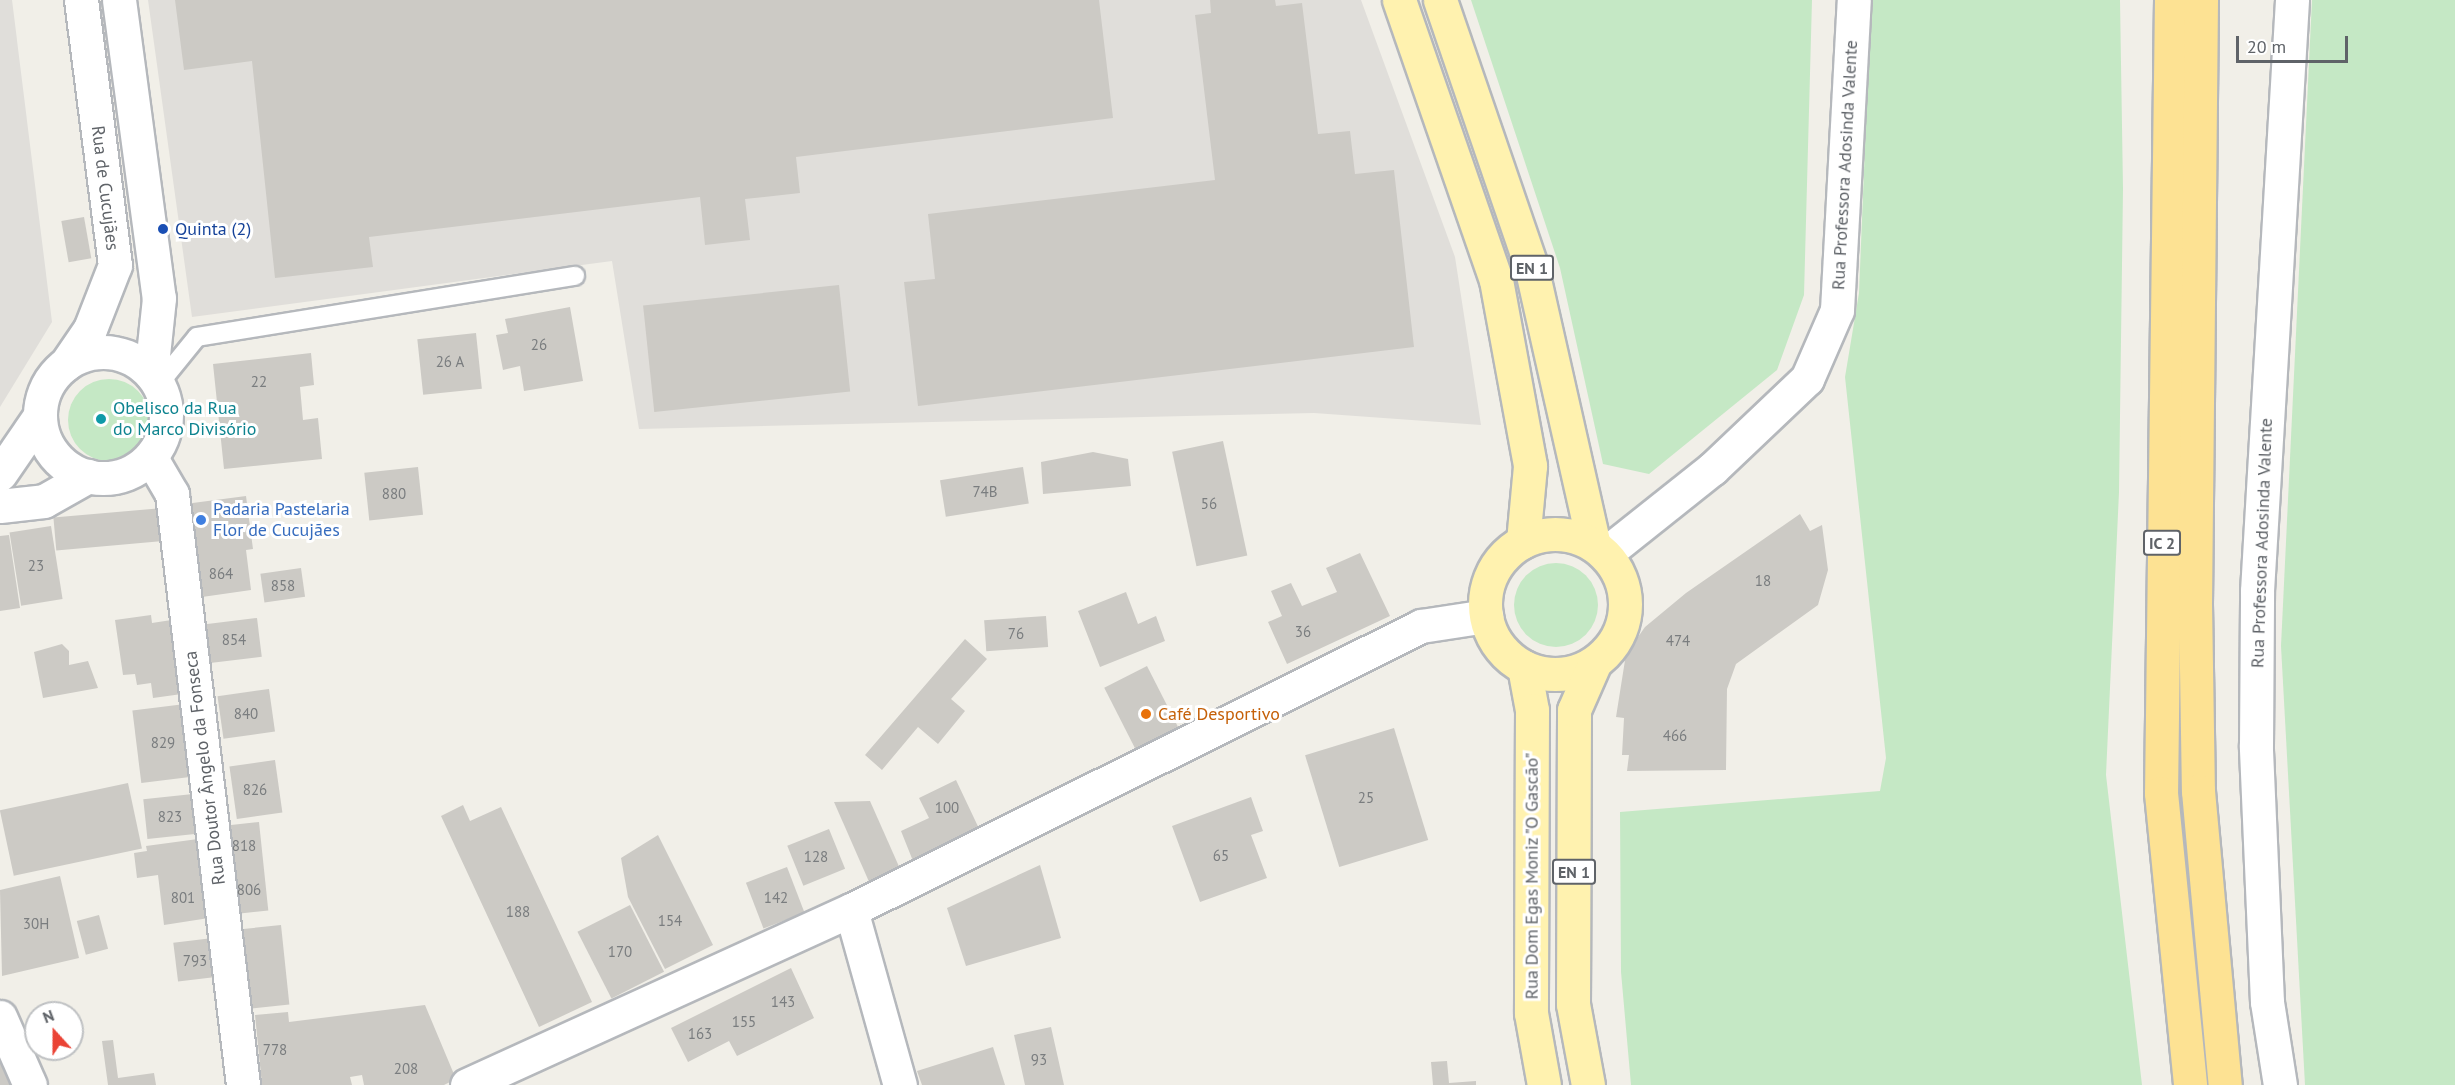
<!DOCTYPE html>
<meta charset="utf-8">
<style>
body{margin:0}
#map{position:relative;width:2455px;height:1085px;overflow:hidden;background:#f1efe8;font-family:"PT Sans",sans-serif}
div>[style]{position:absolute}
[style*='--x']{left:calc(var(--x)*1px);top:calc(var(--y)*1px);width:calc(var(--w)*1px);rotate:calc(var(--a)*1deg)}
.industrial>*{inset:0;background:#e0deda}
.green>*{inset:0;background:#c5e8c5}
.round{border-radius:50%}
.building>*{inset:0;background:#cccac5;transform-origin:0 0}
.roads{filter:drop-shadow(2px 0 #b5b8bc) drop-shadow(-2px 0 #b5b8bc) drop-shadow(0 2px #b5b8bc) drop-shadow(0 -2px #b5b8bc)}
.lane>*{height:18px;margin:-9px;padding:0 9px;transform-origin:9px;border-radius:9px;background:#fff}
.street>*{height:33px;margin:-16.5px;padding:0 16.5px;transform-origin:16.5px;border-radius:16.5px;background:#fff}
.secondary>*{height:33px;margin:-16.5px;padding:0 16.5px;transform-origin:16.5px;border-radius:16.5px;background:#fff}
.secondary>.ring{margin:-16.5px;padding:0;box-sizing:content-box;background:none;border:33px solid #fff;border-radius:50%}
.primary>*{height:33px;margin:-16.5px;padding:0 16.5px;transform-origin:16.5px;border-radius:16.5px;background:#fff2af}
.primary>.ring{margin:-16.5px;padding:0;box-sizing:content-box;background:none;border:33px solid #fff2af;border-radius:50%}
.highway>*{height:33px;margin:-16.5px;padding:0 16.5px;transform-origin:16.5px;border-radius:16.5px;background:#fde293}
.dots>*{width:16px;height:16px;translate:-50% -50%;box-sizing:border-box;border:3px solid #fff;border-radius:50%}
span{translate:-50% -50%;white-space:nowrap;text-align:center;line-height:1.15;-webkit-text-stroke:6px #fff;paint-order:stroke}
.number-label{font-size:15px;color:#7a7d7f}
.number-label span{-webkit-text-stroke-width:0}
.shield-label span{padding:2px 4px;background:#fff;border:2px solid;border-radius:4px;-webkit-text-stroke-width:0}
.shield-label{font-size:16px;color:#5f6368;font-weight:700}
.street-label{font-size:18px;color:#5f6368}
.transit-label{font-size:18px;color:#164399}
.left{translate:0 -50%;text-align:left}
.culture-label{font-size:18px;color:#0d838f}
.shop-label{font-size:18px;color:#366cbe}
.food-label{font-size:18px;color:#c56008}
.north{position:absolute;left:24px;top:1001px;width:60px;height:60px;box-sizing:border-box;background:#fff;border:2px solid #bfc1c3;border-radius:50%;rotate:339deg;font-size:16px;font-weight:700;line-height:24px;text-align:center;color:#5f6368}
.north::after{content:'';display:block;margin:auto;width:21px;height:27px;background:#ea4335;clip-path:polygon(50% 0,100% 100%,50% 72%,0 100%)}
.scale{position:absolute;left:2236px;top:36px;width:112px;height:27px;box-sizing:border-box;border:3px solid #5f6368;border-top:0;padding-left:8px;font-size:18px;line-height:21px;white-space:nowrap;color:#5f6368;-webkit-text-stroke:4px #fff;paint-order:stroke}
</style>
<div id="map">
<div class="industrial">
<div style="clip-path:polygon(0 0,12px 0,52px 322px,0 407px)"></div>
<div style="clip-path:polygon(148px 0,1361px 0,1455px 257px,1481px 425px,1314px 413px,639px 429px,612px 261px,192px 317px)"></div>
</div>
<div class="green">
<div style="clip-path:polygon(1471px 0,1812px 0,1804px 295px,1777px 370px,1649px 474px,1603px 464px,1560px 268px)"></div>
<div style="clip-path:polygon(1871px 0,2120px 0,2123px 189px,2119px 492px,2106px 775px,2142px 1085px,1631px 1085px,1621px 972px,1620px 812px,1880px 791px,1886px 758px,1845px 377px,1859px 293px)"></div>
<div style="clip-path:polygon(2312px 0,2455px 0,2455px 1085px,2305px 1085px,2281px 646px)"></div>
<div class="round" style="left:68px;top:379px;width:82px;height:82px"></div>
<div class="round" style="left:1514px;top:563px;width:84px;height:84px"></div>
</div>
<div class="building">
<div style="clip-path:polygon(175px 0,1099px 0,1113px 118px,796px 157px,800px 193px,745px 199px,750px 240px,705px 245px,700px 197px,369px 237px,373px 267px,275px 278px,252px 61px,184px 70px)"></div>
<div style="clip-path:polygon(1210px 0,1275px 0,1276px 6px,1302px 3px,1318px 134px,1350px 131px,1355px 174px,1394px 170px,1414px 347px,918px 406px,904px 282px,935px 279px,928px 214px,1215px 180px,1195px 15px,1211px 13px)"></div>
<div style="left:84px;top:217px;width:42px;height:23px;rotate:80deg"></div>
<div style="left:839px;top:285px;width:107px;height:197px;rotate:84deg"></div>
<div style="clip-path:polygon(570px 307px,583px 381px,524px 391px,520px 366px,503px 370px,496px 335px,508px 333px,505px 319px)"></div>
<div style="left:476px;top:333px;width:56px;height:59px;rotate:84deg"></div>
<div style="clip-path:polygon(311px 353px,314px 385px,300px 387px,303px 420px,318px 418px,322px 459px,224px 469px,213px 364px)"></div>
<div style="left:1223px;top:441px;width:117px;height:52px;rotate:78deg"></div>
<div style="clip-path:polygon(1093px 452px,1128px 459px,1131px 486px,1043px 494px,1041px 462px)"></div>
<div style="left:418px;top:467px;width:48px;height:54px;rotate:84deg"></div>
<div style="left:1023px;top:467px;width:37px;height:84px;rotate:81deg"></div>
<div style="clip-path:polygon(246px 496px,253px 549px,246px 550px,251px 590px,195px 598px,185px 504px)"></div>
<div style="left:163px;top:508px;width:33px;height:110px;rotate:85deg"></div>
<div style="clip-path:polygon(1800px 514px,1810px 531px,1822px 525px,1828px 570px,1818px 605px,1736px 664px,1727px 689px,1726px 770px,1627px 771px,1629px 755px,1622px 755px,1624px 718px,1616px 717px,1626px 654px,1645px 627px,1686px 593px)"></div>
<div style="left:51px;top:526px;width:74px;height:42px;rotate:81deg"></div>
<div style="clip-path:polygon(9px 535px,20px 608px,0 611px,0 536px)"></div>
<div style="clip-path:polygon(1360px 553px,1390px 616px,1287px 664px,1268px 622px,1282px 616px,1271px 591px,1291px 583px,1302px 606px,1337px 592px,1326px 568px)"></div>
<div style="left:301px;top:568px;width:29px;height:41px;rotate:82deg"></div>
<div style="clip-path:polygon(1126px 592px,1138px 624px,1156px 616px,1165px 641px,1100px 667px,1078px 611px)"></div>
<div style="clip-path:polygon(151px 615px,152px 623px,178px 619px,189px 693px,153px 698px,151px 683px,137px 685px,135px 674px,123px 675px,115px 620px)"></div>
<div style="left:1046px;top:616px;width:31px;height:62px;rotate:86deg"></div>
<div style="left:257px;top:618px;width:39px;height:52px;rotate:83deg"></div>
<div style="clip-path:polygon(965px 639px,987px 659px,951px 699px,965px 711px,938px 744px,918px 727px,882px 770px,865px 755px)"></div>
<div style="clip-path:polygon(62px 644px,69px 651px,69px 665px,88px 661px,98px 688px,43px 698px,34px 652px)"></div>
<div style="left:1147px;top:666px;width:74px;height:48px;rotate:63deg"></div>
<div style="left:269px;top:689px;width:43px;height:52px;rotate:82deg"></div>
<div style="left:185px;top:704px;width:73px;height:53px;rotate:83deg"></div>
<div style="left:1394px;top:728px;width:117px;height:93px;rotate:73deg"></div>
<div style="left:275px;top:760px;width:53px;height:46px;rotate:82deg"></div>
<div style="clip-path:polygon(956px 780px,983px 837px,915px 866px,901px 831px,929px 818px,919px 798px)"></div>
<div style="left:128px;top:783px;width:67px;height:131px;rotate:78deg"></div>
<div style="left:193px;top:794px;width:40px;height:50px;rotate:84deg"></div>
<div style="clip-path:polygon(1251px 797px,1263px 831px,1251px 835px,1267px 878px,1200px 902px,1172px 826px)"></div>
<div style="clip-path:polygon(870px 801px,901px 871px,870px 884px,834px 802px)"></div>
<div style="clip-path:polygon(463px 805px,470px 821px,501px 807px,592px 1002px,539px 1027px,441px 816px)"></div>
<div style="left:259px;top:822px;width:89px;height:35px;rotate:84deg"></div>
<div style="left:829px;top:829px;width:43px;height:45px;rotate:68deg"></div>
<div style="clip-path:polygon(658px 835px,713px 945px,665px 969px,628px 897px,621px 858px)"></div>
<div style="clip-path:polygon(198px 839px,209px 918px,164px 925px,158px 875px,137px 878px,134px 853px,147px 851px,146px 846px)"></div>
<div style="clip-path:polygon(1040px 865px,1061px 938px,966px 966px,947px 908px)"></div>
<div style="left:787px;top:867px;width:49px;height:44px;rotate:69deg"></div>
<div style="clip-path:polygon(60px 876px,79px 958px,2px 976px,0 890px)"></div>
<div style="left:630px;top:905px;width:75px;height:59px;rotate:63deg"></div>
<div style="left:99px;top:915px;width:35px;height:23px;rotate:75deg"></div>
<div style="left:281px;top:925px;width:80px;height:38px;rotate:84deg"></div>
<div style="left:213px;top:938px;width:39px;height:40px;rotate:83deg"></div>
<div style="clip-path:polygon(791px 968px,814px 1018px,737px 1056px,729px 1041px,688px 1062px,671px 1028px)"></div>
<div style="clip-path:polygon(425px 1005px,456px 1079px,444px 1085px,364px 1085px,362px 1075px,350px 1077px,352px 1085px,262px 1085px,255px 1015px,288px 1012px,289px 1022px)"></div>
<div style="clip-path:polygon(1051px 1027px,1064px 1085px,1025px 1085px,1014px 1035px)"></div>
<div style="clip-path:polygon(113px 1040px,118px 1078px,154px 1073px,156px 1085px,108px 1085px,102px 1041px)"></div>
<div style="clip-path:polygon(0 1047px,15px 1085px,0 1085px)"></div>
<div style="clip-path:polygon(993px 1047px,1005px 1085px,922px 1085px,917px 1071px)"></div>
<div style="clip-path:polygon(1447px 1061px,1449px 1083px,1476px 1081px,1476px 1085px,1433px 1085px,1431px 1062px)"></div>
</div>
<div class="roads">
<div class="lane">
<div style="--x:158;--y:385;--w:62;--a:-50.9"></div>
<div style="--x:197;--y:337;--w:383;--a:-9.2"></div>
</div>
<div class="street">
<div style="--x:151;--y:458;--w:42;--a:59.7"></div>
<div style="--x:172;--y:494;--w:595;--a:83.15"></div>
<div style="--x:1605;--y:554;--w:137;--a:-38.5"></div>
<div style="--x:1712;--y:469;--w:131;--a:-43.5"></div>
<div style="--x:1807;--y:379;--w:75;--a:-66.5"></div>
<div style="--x:1837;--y:310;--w:310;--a:-86.9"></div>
<div style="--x:851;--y:910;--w:182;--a:74.4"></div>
<div style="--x:0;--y:1017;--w:74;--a:66.2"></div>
<div style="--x:467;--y:1085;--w:422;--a:-24.5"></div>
<div style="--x:851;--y:910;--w:637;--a:-26.48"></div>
<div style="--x:1421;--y:626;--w:66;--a:-8.7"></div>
<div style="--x:2280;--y:1085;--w:84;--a:-98.9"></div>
<div style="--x:2267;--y:1002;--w:257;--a:-92.5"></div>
<div style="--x:2256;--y:745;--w:154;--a:-89.6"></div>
<div style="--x:2257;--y:591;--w:592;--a:-86.61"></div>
</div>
<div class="secondary">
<div style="--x:119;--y:0;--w:301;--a:82.4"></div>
<div style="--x:159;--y:298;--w:76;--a:96"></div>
<div class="ring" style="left:40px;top:352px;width:93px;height:93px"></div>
<div style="--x:66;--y:364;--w:42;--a:-55.6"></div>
<div style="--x:90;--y:329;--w:69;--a:-68.7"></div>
<div style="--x:115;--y:265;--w:267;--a:-97.3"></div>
<div style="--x:0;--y:474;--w:69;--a:-55.6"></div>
<div style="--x:0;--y:506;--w:44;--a:-6.5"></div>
<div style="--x:44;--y:501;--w:51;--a:-29.6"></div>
</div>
<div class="primary">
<div style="--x:1399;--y:0;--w:296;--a:70.9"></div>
<div style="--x:1496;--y:280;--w:189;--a:79.6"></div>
<div style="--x:1530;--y:466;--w:76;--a:95.3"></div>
<div style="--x:1440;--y:0;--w:281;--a:71.1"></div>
<div style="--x:1531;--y:266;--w:286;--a:77.3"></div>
<div class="ring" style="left:1485px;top:534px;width:107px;height:107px"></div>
<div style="--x:1524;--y:667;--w:44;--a:79.5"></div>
<div style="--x:1532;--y:710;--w:303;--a:90.2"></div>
<div style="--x:1531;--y:1013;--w:73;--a:79.8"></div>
<div style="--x:1588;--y:1085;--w:82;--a:-100.5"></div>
<div style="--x:1573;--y:1004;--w:294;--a:-89.8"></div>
<div style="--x:1574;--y:710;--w:52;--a:-66.4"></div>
</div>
<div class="highway">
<div style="--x:2171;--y:0;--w:793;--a:90.72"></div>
<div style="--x:2161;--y:793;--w:293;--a:84.3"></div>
<div style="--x:2201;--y:0;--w:604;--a:90.57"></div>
<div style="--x:2195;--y:604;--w:187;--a:89.1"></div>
<div style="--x:2198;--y:791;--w:295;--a:84.8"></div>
</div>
</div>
<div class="dots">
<div style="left:163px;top:229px;background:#1a4fb4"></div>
<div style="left:101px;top:419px;background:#0f9aa8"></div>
<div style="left:201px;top:520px;background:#3f7fe0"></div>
<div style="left:1146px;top:714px;background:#e8710a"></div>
</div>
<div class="number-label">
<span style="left:539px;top:345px">26</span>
<span style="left:450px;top:362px">26 A</span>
<span style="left:259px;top:382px">22</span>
<span style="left:985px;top:492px">74B</span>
<span style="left:394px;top:494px">880</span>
<span style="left:1209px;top:504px">56</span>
<span style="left:36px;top:566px">23</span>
<span style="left:221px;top:574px">864</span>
<span style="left:1763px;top:581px">18</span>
<span style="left:283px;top:586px">858</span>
<span style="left:1303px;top:632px">36</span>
<span style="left:1016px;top:634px">76</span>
<span style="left:234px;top:640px">854</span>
<span style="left:1678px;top:641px">474</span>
<span style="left:246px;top:714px">840</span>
<span style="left:1675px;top:736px">466</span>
<span style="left:163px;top:743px">829</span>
<span style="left:255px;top:790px">826</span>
<span style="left:1366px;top:798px">25</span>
<span style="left:947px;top:808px">100</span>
<span style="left:170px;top:817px">823</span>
<span style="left:244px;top:846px">818</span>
<span style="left:1221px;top:856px">65</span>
<span style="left:816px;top:857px">128</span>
<span style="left:249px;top:890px">806</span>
<span style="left:183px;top:898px">801</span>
<span style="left:776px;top:898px">142</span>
<span style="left:518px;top:912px">188</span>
<span style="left:670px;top:921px">154</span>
<span style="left:36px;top:924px">30H</span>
<span style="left:620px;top:952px">170</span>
<span style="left:195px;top:961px">793</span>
<span style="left:783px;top:1002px">143</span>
<span style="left:744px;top:1022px">155</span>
<span style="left:700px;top:1034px">163</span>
<span style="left:275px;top:1050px">778</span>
<span style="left:1039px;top:1060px">93</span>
<span style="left:406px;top:1069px">208</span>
</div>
<div class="shield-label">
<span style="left:1532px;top:268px">EN 1</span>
<span style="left:2162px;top:543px">IC 2</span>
<span style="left:1574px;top:872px">EN 1</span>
</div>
<div class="street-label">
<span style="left:1845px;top:165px;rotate:-87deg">Rua Professora Adosinda Valente</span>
<span style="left:105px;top:188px;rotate:83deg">Rua de Cucujães</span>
<span style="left:2262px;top:543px;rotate:-88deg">Rua Professora Adosinda Valente</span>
<span style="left:205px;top:768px;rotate:-97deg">Rua Doutor Ângelo da Fonseca</span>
<span style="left:1532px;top:876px;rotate:-90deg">Rua Dom Egas Moniz "O Gascão"</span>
</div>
<div class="transit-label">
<span class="left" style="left:175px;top:229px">Quinta (2)</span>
</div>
<div class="culture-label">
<span class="left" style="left:113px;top:419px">Obelisco da Rua<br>do Marco Divisório</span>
</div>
<div class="shop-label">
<span class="left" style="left:213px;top:520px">Padaria Pastelaria<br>Flor de Cucujães</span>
</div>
<div class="food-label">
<span class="left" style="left:1158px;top:714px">Café Desportivo</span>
</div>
<div class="north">N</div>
<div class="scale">20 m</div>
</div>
